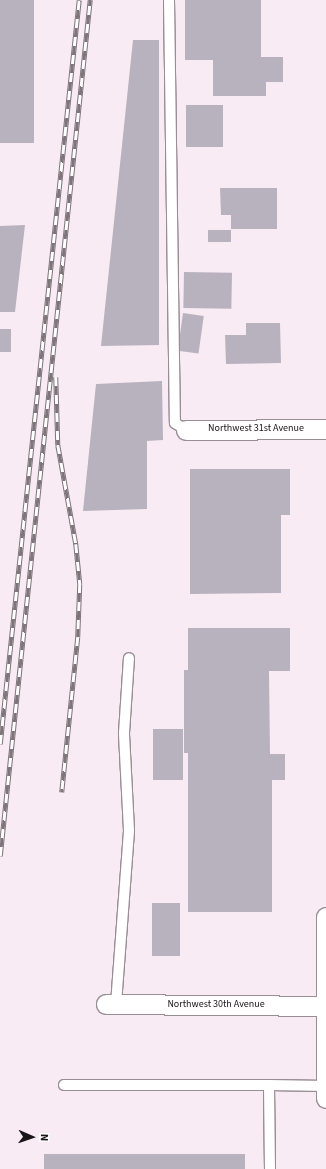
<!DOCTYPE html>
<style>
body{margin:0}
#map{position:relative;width:326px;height:1169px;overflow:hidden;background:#f8ebf4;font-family:"Source Sans 3",sans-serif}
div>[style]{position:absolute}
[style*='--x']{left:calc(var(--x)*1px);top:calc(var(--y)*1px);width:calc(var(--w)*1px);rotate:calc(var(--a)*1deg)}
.building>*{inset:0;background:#b8b2bf;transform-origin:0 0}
.roads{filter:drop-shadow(1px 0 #998d96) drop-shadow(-1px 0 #998d96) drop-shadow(0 1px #998d96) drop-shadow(0 -1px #998d96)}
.service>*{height:10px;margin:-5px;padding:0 5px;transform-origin:5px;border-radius:5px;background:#fff}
.minor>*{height:19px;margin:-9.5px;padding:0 9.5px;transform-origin:9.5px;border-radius:9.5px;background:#fff}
.rail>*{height:4.5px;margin-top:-2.25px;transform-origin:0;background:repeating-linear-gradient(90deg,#fff 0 9px,#7e757b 0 18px);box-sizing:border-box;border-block:1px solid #7e757b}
span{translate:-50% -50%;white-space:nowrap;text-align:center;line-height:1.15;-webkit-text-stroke:3px #fff;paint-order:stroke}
.street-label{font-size:10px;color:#1a1519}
.north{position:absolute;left:12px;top:1117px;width:40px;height:40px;-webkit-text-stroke:3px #fff;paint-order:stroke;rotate:92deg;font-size:11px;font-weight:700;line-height:16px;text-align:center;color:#1a1519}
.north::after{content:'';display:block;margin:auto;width:14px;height:18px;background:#1a1519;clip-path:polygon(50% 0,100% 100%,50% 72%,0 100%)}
</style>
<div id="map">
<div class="building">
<div style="left:0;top:0;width:34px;height:143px"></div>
<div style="clip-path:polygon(185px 0,261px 0,261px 57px,283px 57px,283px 82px,266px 82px,266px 96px,213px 96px,213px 60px,185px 60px)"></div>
<div style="clip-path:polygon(133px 40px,159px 40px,159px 345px,101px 346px)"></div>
<div style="left:186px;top:105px;width:37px;height:42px"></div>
<div style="clip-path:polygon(220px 188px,277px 188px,277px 229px,231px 229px,231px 215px,221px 215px)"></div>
<div style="clip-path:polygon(25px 225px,15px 312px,0 312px,0 226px)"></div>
<div style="left:208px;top:230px;width:23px;height:12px"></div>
<div style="left:184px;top:272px;width:48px;height:36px;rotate:1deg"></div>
<div style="left:183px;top:313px;width:21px;height:38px;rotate:8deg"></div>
<div style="clip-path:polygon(246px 323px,280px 323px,281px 363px,226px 364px,225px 335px,246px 335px)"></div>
<div style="left:0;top:329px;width:11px;height:23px"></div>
<div style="clip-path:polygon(162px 381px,163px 440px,147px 441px,147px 509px,83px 511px,96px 384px)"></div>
<div style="clip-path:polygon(190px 469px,290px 469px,290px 515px,281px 515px,281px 593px,190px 594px)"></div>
<div style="clip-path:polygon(188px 628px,290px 628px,290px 671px,269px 671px,270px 754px,285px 754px,285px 780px,272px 780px,272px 912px,188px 912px,188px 753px,184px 753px,184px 670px,188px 670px)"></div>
<div style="left:153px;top:729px;width:30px;height:51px"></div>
<div style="left:152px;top:903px;width:28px;height:53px"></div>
<div style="left:44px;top:1154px;width:201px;height:15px"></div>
</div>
<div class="roads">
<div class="service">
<div style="--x:169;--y:0;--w:423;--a:89.2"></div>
<div style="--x:175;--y:423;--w:13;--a:32"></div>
<div style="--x:116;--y:1004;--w:174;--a:-85.7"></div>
<div style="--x:129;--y:830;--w:97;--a:-93"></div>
<div style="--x:124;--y:733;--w:75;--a:-86.2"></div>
<div style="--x:64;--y:1085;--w:205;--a:0"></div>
<div style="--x:270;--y:1169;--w:84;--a:-90.7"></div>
<div style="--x:269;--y:1085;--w:57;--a:1"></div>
</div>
<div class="minor">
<div style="--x:186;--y:430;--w:140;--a:-0.4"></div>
<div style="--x:326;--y:917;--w:181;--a:90"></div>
<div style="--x:106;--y:1004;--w:220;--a:0.5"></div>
</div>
</div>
<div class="rail">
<div style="--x:56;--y:377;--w:68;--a:88.3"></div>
<div style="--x:58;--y:445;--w:101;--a:79.7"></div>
<div style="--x:76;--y:544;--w:40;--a:84.3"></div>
<div style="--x:80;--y:584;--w:53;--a:92.2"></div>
<div style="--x:78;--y:637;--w:156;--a:95.9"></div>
<div style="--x:0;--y:744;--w:748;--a:-83.94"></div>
<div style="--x:0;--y:856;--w:861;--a:-84"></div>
</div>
<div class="street-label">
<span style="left:256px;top:429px">Northwest 31st Avenue</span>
<span style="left:216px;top:1005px">Northwest 30th Avenue</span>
</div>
<div class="north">N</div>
</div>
